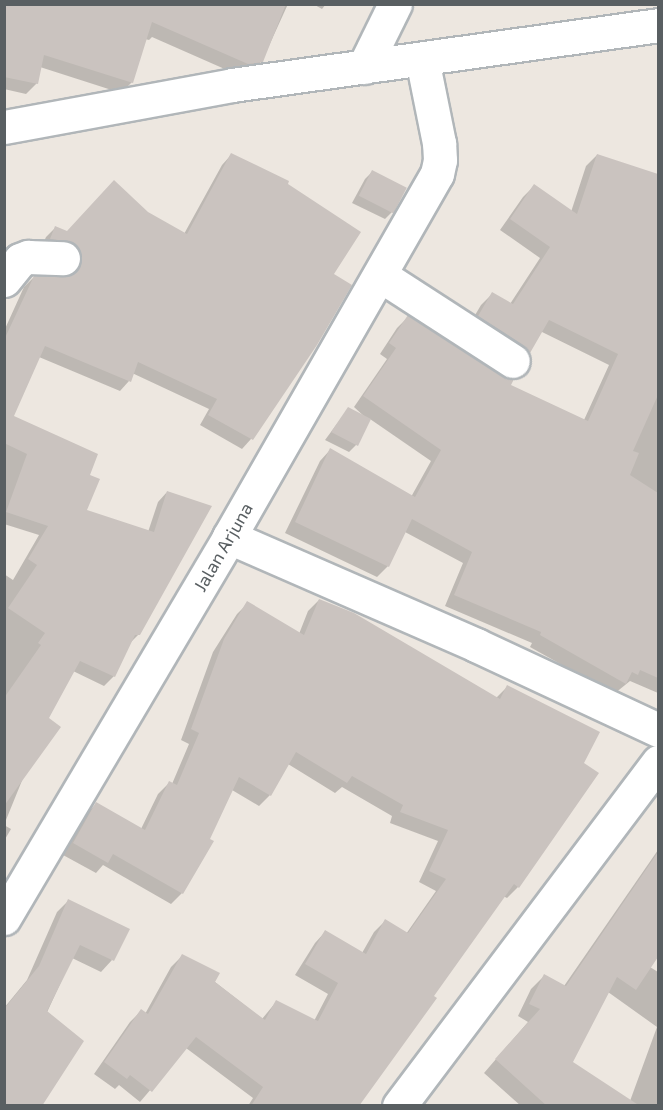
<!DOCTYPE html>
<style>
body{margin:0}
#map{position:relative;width:663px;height:1110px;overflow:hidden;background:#ede7e0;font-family:"Exo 2",sans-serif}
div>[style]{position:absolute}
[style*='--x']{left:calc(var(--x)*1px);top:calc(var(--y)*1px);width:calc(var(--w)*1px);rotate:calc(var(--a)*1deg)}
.shadow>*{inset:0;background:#0003}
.building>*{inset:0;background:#cac3bf;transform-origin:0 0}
.roads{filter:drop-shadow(2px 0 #b1b6b9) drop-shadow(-2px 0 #b1b6b9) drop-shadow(0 2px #b1b6b9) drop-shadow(0 -2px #b1b6b9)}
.minor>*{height:33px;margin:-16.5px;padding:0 16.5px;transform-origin:16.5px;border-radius:16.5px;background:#fff}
span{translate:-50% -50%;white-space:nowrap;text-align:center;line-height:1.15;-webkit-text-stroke:6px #fff;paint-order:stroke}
.street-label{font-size:18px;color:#595f62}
.frame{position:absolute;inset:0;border:6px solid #595f62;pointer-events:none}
</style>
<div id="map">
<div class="shadow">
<div style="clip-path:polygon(4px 4px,288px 4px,262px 61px,251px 72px,236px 74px,152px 37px,149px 40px,145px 39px,132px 82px,121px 93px,40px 67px,37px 83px,26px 94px,4px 89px)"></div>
<div style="clip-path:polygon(313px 4px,326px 4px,322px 9px)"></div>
<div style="clip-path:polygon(231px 155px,332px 275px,316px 345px,251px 439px,242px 449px,200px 425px,209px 409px,132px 373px,129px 381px,120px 391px,39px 357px,4px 402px,4px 331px,24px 287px,34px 277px,63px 278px,71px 276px,73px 270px,41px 248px,46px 237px,55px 228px,67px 233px,147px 213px,184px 234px,222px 165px)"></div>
<div style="clip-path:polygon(597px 155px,657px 175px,658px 173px,658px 580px,651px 595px,658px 599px,658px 693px,630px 681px,614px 694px,530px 647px,532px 643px,445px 606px,463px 563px,405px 532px,388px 566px,377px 577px,285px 533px,320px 461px,330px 450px,411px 497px,431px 461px,370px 419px,356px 445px,349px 452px,325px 440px,348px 409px,367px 419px,354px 407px,387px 359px,380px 354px,397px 328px,408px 317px,509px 385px,584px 420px,609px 365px,540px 331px,529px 352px,518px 362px,468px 327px,481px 305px,492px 294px,510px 304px,540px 258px,500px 230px,523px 197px,534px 186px,571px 212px,586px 166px)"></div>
<div style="clip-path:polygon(372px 172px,392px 212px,385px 219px,352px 203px,365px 179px)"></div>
<div style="clip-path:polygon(4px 417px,89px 476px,84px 511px,148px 532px,158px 502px,167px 492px,139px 634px,129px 644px,114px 676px,104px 686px,73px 671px,47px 719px,4px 825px,4px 574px,13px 580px,39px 535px,4px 524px)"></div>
<div style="clip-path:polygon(319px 600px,496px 698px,507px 687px,582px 764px,597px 774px,518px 887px,507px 898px,503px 896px,356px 1106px,248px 1106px,253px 1098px,186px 1048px,140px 1102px,119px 1085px,115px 1089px,94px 1074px,130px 1022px,141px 1011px,145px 1014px,171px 967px,182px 956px,262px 1019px,276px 1002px,314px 1021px,328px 994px,295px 975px,315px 943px,325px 932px,362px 953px,374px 932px,385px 921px,406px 934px,436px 891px,419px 882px,438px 841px,390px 823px,392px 816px,342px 787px,335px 793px,288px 764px,270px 795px,259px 806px,232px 790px,208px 840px,212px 842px,182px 893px,171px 904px,103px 865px,96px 873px,63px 855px,85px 815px,96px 804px,141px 829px,158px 794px,169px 783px,172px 784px,189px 744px,181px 740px,213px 652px,237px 614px,248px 603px,299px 634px,308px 611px)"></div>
<div style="clip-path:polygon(4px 825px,11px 829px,4px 841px)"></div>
<div style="clip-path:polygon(evenodd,658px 850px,658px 955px,650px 967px,658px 972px,658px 1104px,521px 1106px,484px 1073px,528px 1022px,518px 1016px,531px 989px,544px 976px,564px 986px,658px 850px,608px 992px,657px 1027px,630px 1101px,571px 1062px,608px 992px)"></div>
<div style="clip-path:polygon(69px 900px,112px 960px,101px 972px,72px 958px,4px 1106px,4px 1008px,27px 980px,57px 912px)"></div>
</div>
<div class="building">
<div style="clip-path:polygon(4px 4px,286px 4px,263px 62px,248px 64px,152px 22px,133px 83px,44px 55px,38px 84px,4px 77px)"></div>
<div style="clip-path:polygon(231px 153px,289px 181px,288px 184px,361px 232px,334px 274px,352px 285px,317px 345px,253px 440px,208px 415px,217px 399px,138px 362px,131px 382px,45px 346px,14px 416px,98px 454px,90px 475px,100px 479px,87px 510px,154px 532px,167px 491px,212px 506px,140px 635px,135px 635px,115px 677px,80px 661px,49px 718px,61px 727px,4px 806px,4px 698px,41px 645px,38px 643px,45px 633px,8px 608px,37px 565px,28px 559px,48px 526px,6px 512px,27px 454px,4px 443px,4px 340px,34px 276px,63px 277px,72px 274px,79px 267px,82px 259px,80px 250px,73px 242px,50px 239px,55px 226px,67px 231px,114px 180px,148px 212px,187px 234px)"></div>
<div style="clip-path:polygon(597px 154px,658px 174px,658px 395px,633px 451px,639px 453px,630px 475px,658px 493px,658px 678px,640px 670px,638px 675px,632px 672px,626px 684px,540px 635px,541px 632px,454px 595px,472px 552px,412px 519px,389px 567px,295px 522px,330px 448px,415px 497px,441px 450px,363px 396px,396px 348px,389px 343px,408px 315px,503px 377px,514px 379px,511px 385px,588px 421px,618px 354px,549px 320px,530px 353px,523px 345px,478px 316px,492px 292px,513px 304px,550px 247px,510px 219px,534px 184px,577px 214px)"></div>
<div style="left:372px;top:170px;width:39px;height:29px;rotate:27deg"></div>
<div style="clip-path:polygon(348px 407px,371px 419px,358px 446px,331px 432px)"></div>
<div style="clip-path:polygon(319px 599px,354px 613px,500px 699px,507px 685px,600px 732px,584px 763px,599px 773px,519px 888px,514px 884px,434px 996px,437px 998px,359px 1106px,251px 1106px,263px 1087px,196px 1037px,152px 1092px,130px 1075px,127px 1079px,104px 1062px,141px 1009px,148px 1014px,182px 954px,220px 973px,215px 982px,265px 1020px,276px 1000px,318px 1021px,338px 983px,305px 964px,325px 930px,366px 954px,385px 919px,408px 933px,446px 879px,429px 871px,448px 830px,400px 812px,403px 805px,352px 776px,347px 783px,296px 752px,271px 796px,239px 777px,210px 839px,214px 841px,183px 894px,113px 854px,108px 863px,73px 843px,96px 802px,145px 830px,169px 781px,177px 785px,199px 733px,191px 729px,224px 639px,247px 601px,304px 635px)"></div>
<div style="clip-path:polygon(658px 852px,658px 957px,636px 990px,617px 977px,573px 1062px,640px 1106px,547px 1106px,495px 1059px,540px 1009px,529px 1004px,544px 974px,566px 986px)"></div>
<div style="clip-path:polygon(68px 899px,130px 929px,114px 961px,80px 945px,47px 1011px,84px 1041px,42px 1106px,4px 1106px,4px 1009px,39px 966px)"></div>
</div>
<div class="roads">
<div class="minor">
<div style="--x:364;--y:67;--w:70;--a:-63.8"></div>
<div style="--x:4;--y:127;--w:232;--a:-10.4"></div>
<div style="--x:232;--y:85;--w:430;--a:-8"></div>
<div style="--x:380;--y:275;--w:158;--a:32.9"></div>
<div style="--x:4;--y:280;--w:26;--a:-51"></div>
<div style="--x:20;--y:260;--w:9;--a:-21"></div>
<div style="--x:28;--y:257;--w:35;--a:2"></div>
<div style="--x:229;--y:537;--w:270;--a:23.6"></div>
<div style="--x:476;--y:645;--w:201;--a:25"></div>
<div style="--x:4;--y:918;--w:442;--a:-59.4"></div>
<div style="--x:229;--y:537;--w:418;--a:-60.2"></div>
<div style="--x:437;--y:174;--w:14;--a:-78"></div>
<div style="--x:440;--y:160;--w:17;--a:-93"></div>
<div style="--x:439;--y:143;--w:86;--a:-101.4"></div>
<div style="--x:399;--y:1106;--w:431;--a:-53"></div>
</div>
</div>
<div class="street-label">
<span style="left:223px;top:547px;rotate:-60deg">Jalan Arjuna</span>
</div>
<div class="frame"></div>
</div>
